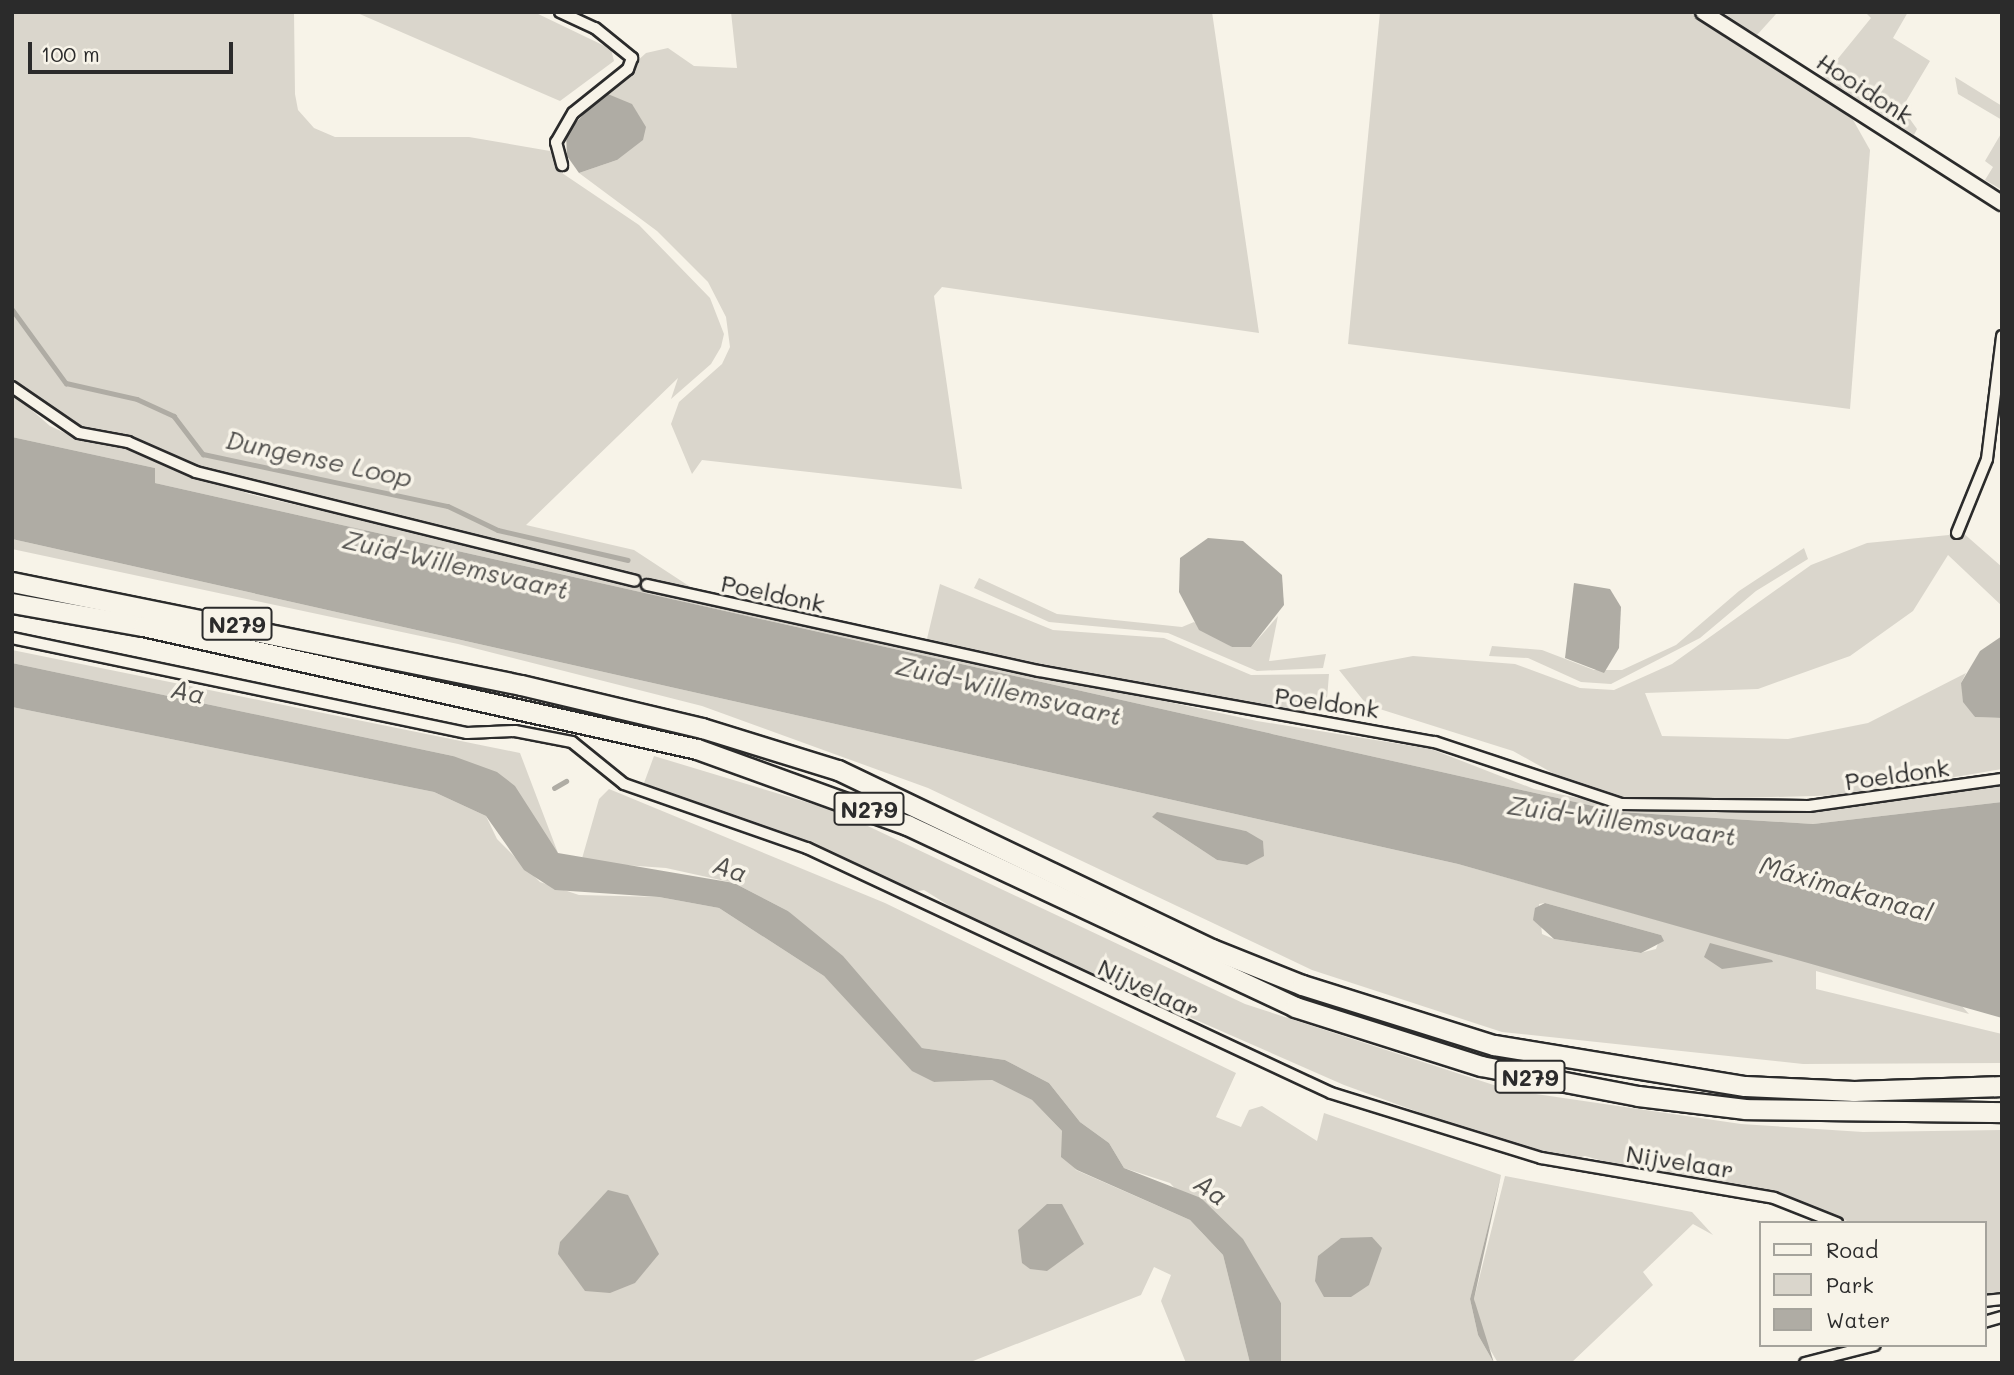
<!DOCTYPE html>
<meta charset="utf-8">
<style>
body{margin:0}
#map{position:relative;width:2014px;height:1375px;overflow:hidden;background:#f7f3e8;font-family:Mali,sans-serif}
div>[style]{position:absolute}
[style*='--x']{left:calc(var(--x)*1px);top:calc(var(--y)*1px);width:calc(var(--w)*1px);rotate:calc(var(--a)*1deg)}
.green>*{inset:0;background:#dad6cc}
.water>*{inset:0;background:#afaca4}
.stream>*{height:4.5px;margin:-2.25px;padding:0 2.25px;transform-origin:2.25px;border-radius:2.25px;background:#afaca4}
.roads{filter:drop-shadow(2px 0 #2b2b2b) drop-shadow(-2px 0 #2b2b2b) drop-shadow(0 2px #2b2b2b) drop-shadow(0 -2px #2b2b2b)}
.street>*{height:10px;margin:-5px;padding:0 5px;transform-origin:5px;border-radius:5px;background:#f7f3e8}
.secondary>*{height:14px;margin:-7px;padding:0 7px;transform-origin:7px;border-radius:7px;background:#f7f3e8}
.highway>*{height:19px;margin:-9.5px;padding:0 9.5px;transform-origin:9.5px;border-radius:9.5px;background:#f7f3e8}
span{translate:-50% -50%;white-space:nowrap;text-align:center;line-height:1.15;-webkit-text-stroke:7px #f7f3e8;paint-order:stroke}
.shield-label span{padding:2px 5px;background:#f7f3e8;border:2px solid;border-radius:5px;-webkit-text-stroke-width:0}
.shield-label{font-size:23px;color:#2b2b2b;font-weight:700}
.street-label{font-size:24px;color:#2b2b2b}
.water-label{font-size:26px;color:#53524f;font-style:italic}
.frame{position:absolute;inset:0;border:14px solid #2b2b2b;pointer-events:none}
.legend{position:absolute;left:1759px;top:1221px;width:228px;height:126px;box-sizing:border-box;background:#f7f3e8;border:2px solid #a5a39c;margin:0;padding:9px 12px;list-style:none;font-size:21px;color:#2b2b2b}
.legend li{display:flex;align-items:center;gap:14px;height:35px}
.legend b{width:35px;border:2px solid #a5a39c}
.scale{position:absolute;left:28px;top:42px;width:205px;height:32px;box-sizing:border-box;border:4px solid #2b2b2b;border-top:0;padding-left:9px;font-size:21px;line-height:24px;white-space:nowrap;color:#2b2b2b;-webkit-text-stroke:5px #f7f3e8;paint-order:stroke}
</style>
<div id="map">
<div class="green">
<div style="clip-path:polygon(12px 12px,294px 12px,295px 94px,298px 110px,314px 128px,335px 137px,469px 137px,550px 151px,562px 173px,639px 225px,710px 298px,724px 334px,721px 347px,711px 364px,671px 399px,678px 378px,526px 525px,634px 550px,695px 590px,200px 468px,128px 436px,82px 429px,12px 381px)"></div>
<div style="clip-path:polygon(355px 12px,534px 12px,611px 49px,614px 61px,560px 101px)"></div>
<div style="clip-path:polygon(731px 12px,1212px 12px,1259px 333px,942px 287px,934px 296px,962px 489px,702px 460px,692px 474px,671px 424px,679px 402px,722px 364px,730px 347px,726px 317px,708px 282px,657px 231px,579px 173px,617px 160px,603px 92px,646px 53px,668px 48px,694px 66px,737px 68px)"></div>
<div style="clip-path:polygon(1380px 12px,1689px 12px,1852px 118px,1870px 150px,1850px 409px,1348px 344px)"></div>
<div style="clip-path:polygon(1722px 12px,1773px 12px,1776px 14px,1757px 35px)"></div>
<div style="clip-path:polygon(1865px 12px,1908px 12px,1893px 38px,1930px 61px,1902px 108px,1917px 129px,1914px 135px,1823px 77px,1871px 18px)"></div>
<div style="clip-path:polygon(1955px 77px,2002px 106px,2002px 120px,1958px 94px)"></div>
<div style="clip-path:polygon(2002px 132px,2002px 190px,1985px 180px,1993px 167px,1985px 161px)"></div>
<div style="clip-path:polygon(12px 393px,50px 426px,76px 438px,126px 446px,249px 494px,908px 646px,1257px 721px,1431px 749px,1534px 789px,1622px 807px,1756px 812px,1875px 804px,2002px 783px,2002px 802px,1813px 824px,1620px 812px,155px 483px,155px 468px,12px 437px)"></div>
<div style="clip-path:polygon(1954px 525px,2002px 567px,2002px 606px,1948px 555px,1913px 611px,1850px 656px,1758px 689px,1645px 693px,1662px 736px,1788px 739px,1868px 723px,1966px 673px,1961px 683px,1975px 717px,2002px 718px,2002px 769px,1849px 795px,1628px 801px,1558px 776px,1513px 751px,1367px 705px,1339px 670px,1413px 656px,1515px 664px,1580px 688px,1614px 690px,1672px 664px,1811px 565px,1867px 543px,1949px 535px)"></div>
<div style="clip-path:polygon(evenodd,12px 539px,1458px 864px,1961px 1005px,1969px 1014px,1816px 971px,1816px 989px,2002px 1034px,2002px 1063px,1803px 1064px,1502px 1032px,1312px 970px,928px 788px,702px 706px,458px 644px,12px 549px,12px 539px,1152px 817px,1246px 831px,1247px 865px,1217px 860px,1152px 817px,12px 539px,1545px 903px,1661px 935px,1656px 949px,1640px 953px,1554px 939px,1542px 934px,1539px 904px,1545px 903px)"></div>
<div style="clip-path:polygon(1804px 548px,1808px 559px,1756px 591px,1700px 638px,1611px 684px,1581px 682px,1528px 658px,1489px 656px,1492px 646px,1542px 650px,1594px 670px,1622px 670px,1676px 645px,1739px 591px)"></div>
<div style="clip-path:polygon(979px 578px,1057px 614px,1182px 627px,1194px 622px,1232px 647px,1251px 647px,1278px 616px,1269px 661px,1326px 654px,1323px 668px,1257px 671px,1168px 633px,1049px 622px,974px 588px)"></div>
<div style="clip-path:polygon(940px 584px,1053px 630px,1164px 638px,1251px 675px,1329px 674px,1327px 699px,1296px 716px,926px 643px)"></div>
<div style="clip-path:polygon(12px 650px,520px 753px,558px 853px,453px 756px,12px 663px)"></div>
<div style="clip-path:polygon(12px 707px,434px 792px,486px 816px,497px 839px,540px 882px,579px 895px,659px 897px,719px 908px,824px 976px,934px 1082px,992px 1080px,1032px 1100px,1062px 1131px,1076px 1170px,1190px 1220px,1223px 1255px,1250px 1363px,1186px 1363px,1161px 1301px,1171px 1275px,1154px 1267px,1141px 1295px,968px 1363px,12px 1363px)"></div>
<div style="clip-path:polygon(654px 756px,836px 811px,1245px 1004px,1509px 1090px,1741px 1124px,1863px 1132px,2002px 1130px,2002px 1293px,1984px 1295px,1984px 1223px,1852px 1223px,1777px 1191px,1635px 1170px,1585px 1156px,1573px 1159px,1476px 1133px,1344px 1085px,980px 925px,924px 890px,913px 892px,644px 783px)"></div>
<div style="clip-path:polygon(609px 789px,885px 903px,1236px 1073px,1216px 1117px,1241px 1127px,1249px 1110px,1262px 1106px,1317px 1141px,1324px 1113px,1501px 1175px,1470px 1299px,1478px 1335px,1494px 1363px,1281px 1363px,1281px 1303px,1170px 1183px,1124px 1168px,1109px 1143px,1080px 1122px,1049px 1083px,1005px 1060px,922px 1048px,788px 911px,734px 883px,666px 868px,581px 862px,599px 799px)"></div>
<div style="clip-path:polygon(1505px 1176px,1692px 1212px,1713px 1235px,1693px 1224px,1643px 1272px,1653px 1285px,1571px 1363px,1498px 1363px,1481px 1334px,1474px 1299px)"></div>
</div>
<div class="water">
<div style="clip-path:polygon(603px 92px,632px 104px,646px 127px,643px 140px,617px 160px,579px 173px,567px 156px,566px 134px)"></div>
<div style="clip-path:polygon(12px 437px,155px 468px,155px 483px,1620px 812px,1813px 824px,2002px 802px,2002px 1018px,1458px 864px,12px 539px)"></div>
<div style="clip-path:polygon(1208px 538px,1243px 541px,1282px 575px,1284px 605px,1251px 647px,1232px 647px,1199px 630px,1179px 592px,1180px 558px)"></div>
<div style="clip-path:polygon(1574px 583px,1610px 589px,1621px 607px,1619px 648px,1604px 673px,1565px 658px)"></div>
<div style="clip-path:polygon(2002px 636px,2002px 718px,1975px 717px,1963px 702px,1961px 683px,1980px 651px)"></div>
<div style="clip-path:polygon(12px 663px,453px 756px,497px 772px,515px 786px,558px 853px,734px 883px,788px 911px,843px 956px,922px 1048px,1005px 1060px,1049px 1083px,1080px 1122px,1109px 1143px,1124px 1168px,1201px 1198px,1243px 1239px,1281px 1303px,1281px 1363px,1250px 1363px,1223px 1255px,1190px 1220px,1077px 1170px,1061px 1157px,1062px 1131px,1032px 1100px,992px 1080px,934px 1082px,912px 1071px,824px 976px,719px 908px,659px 897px,555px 890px,524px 870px,486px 816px,434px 792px,12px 707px)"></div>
<div style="clip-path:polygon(1157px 812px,1246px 831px,1263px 841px,1264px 856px,1247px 865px,1217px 860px,1152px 817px)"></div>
<div style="clip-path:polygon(1545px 903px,1661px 935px,1664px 941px,1641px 953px,1554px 939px,1533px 920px,1535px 908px)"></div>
<div style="clip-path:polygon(1710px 943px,1772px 960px,1773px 962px,1722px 969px,1704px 957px)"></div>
<div style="clip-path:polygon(1501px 1175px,1474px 1299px,1494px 1363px,1478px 1335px,1470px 1299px)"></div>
<div style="clip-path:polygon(608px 1190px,628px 1195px,659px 1254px,635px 1283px,610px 1293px,585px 1291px,558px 1254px,560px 1242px)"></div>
<div style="clip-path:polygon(1047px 1204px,1062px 1204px,1084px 1244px,1047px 1271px,1030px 1269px,1022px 1263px,1018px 1230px)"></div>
<div style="clip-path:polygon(1372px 1237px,1382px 1248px,1369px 1285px,1351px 1297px,1324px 1297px,1315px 1281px,1318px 1256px,1341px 1238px)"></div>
</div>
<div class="stream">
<div style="--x:12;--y:309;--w:92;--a:53.9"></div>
<div style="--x:66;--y:383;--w:73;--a:12.7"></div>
<div style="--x:137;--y:399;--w:41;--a:24.7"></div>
<div style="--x:174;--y:416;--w:48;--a:52.7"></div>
<div style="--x:203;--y:454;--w:250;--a:12"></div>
<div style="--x:448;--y:506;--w:55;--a:25.6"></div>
<div style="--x:498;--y:530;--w:133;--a:13"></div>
<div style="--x:554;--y:788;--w:14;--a:-30"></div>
</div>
<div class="roads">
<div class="street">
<div style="--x:560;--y:12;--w:38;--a:25"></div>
<div style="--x:595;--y:28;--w:48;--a:39"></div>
<div style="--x:632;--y:58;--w:12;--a:110"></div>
<div style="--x:628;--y:69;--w:70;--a:141.3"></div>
<div style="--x:573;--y:113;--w:34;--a:120"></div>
<div style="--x:556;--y:142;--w:24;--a:75"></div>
<div style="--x:12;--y:387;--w:81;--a:34.5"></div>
<div style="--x:79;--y:433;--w:50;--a:10.4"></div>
<div style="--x:128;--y:442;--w:74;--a:23.8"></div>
<div style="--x:196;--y:472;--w:452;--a:13.9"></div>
<div style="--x:1957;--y:533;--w:80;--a:-67.9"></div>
<div style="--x:1987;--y:459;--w:124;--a:-83"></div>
<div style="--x:647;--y:585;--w:401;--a:12.4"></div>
<div style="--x:1039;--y:671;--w:402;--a:10.2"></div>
<div style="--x:1435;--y:742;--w:196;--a:18.4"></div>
<div style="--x:1621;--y:804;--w:188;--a:0.6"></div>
<div style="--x:1809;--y:806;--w:195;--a:-8"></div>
<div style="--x:12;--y:638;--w:465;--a:11.8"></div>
<div style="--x:467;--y:733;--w:48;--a:-2.4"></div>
<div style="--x:515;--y:731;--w:58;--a:10.9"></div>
<div style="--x:572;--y:742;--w:67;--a:38.9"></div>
<div style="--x:624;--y:784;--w:194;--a:19.3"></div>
<div style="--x:807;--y:848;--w:578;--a:25.06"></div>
<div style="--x:1331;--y:1093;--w:220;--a:17.2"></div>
<div style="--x:1541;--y:1158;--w:236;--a:9.7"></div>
<div style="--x:1774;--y:1198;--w:68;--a:21.6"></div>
<div style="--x:1984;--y:1301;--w:18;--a:-6"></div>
<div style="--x:1984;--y:1322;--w:19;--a:-16"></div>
<div style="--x:1805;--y:1363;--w:72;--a:-14.4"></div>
</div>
<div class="secondary">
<div style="--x:1703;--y:12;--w:355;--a:32.6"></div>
</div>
<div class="highway">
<div style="--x:12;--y:582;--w:519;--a:11.44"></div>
<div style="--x:521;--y:685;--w:186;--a:13.4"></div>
<div style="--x:702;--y:728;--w:142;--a:17.2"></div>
<div style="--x:838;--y:770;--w:415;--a:25.6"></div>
<div style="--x:1212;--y:949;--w:97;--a:21.8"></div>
<div style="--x:1302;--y:985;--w:201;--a:17.4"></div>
<div style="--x:1494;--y:1045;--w:254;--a:9.3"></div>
<div style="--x:1745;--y:1086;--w:109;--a:2.6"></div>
<div style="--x:1854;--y:1091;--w:148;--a:-1.9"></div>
<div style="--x:12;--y:603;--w:133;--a:10"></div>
<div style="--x:143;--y:626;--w:567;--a:12.52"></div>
<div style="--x:697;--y:749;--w:223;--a:19.9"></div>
<div style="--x:907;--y:825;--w:429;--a:25.1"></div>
<div style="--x:1295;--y:1007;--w:195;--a:17.6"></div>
<div style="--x:1481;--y:1066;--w:160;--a:10.8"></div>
<div style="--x:1638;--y:1096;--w:108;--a:6.9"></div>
<div style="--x:1745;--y:1109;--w:257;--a:0.7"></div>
</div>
</div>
<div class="shield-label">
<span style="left:237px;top:624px">N279</span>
<span style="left:869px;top:809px">N279</span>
<span style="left:1530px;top:1077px">N279</span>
</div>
<div class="street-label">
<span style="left:1865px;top:88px;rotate:33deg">Hooidonk</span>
<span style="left:773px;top:593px;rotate:12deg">Poeldonk</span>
<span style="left:1327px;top:702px;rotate:8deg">Poeldonk</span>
<span style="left:1897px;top:774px;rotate:-8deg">Poeldonk</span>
<span style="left:1149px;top:988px;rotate:25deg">Nijvelaar</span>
<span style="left:1680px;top:1161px;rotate:9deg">Nijvelaar</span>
</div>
<div class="water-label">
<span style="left:319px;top:459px;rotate:12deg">Dungense Loop</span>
<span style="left:456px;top:565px;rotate:13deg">Zuid-Willemsvaart</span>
<span style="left:1009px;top:691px;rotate:13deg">Zuid-Willemsvaart</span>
<span style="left:188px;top:692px;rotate:12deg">Aa</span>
<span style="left:1622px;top:821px;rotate:8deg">Zuid-Willemsvaart</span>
<span style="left:730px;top:869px;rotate:19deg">Aa</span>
<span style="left:1846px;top:889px;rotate:16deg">Máximakanaal</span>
<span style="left:1211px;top:1190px;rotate:36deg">Aa</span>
</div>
<div class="frame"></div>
<ul class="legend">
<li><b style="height:9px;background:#f7f3e8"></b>Road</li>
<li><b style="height:19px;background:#dad6cc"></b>Park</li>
<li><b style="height:19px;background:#afaca4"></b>Water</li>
</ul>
<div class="scale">100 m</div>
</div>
